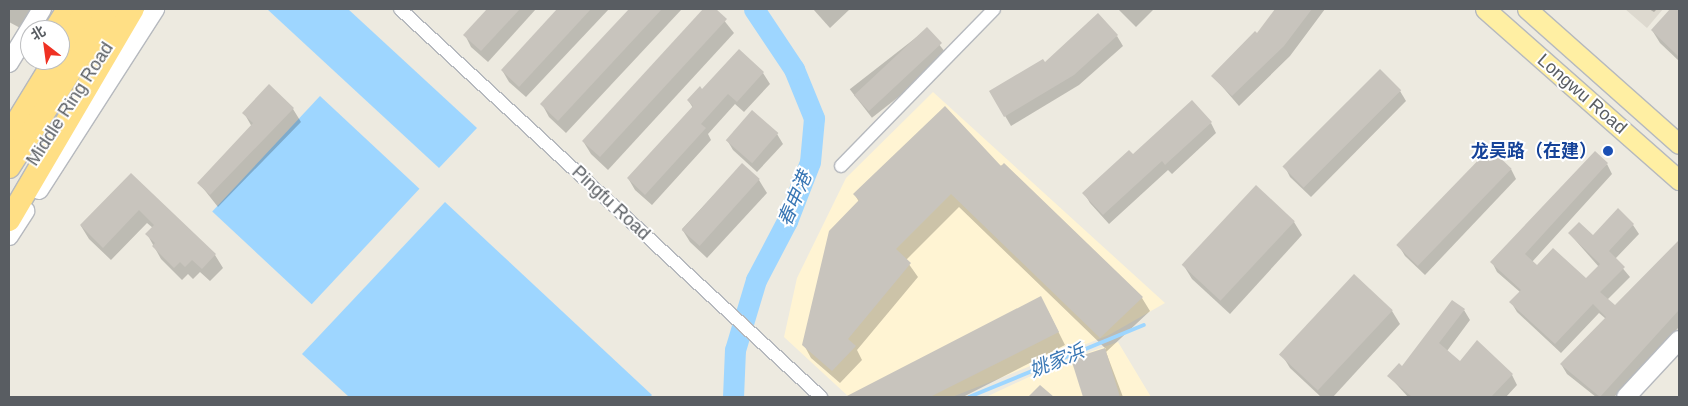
<!DOCTYPE html>
<meta charset="utf-8">
<style>
body{margin:0}
#map{position:relative;width:1688px;height:406px;overflow:hidden;background:#edeae0;font-family:Arial,"Noto Sans SC",sans-serif}
div>[style]{position:absolute}
[style*='--x']{left:calc(var(--x)*1px);top:calc(var(--y)*1px);width:calc(var(--w)*1px);rotate:calc(var(--a)*1deg)}
.commercial>*{inset:0;background:#fff4d3}
.education>*{inset:0;background:#ddd9cf}
.water>*{inset:0;background:#9ed6ff;transform-origin:0 0}
.shadow>*{inset:0;background:#0003;transform-origin:0 0}
.stream>*{height:4px;margin:-2px;padding:0 2px;transform-origin:2px;border-radius:2px;background:#9ed6ff}
.river>*{height:21px;margin:-10.5px;padding:0 10.5px;transform-origin:10.5px;border-radius:10.5px;background:#9ed6ff}
.building>*{inset:0;background:#c8c4bd;transform-origin:0 0}
.roads{filter:drop-shadow(1px 0 #b6b9be) drop-shadow(-1px 0 #b6b9be) drop-shadow(0 1px #b6b9be) drop-shadow(0 -1px #b6b9be)}
.street>*{height:12px;margin:-6px;padding:0 6px;transform-origin:6px;border-radius:6px;background:#fff}
.secondary>*{height:18px;margin:-9px;padding:0 9px;transform-origin:9px;border-radius:9px;background:#fff}
.primary>*{height:19px;margin:-9.5px;padding:0 9.5px;transform-origin:9.5px;border-radius:9.5px;background:#ffefa3}
.highway>*{height:22px;margin:-11px;padding:0 11px;transform-origin:11px;border-radius:11px;background:#ffdf85}
.dots>*{width:14px;height:14px;translate:-50% -50%;box-sizing:border-box;border:2px solid #fff;border-radius:50%}
span{translate:-50% -50%;white-space:nowrap;text-align:center;line-height:1.15;-webkit-text-stroke:4px #fff;paint-order:stroke}
.street-label{font-size:18px;color:#595d62}
.transit-label{font-size:18px;color:#164399;font-weight:700}
.right{translate:-100% -50%;text-align:right}
.water-label{font-size:19px;color:#3876b4;font-style:italic}
.frame{position:absolute;inset:0;border:10px solid #595d62;pointer-events:none}
.north{position:absolute;left:20px;top:20px;width:50px;height:50px;box-sizing:border-box;background:#fff;border:1px solid #bdbec0;border-radius:50%;rotate:330deg;font-size:14px;font-weight:700;line-height:20px;text-align:center;color:#595d62}
.north::after{content:'';display:block;margin:auto;width:18px;height:22px;background:#ef3123;clip-path:polygon(50% 0,100% 100%,50% 72%,0 100%)}
</style>
<div id="map">
<div class="commercial">
<div style="clip-path:polygon(933px 92px,1165px 303px,1109px 335px,952px 397px,849px 397px,784px 337px,797px 278px,846px 178px)"></div>
<div style="clip-path:polygon(1118px 342px,1151px 397px,986px 397px,1061px 362px)"></div>
</div>
<div class="education">
<div style="clip-path:polygon(1625px 9px,1663px 9px,1647px 28px)"></div>
</div>
<div class="water">
<div style="clip-path:polygon(267px 9px,348px 9px,477px 128px,439px 168px)"></div>
<div style="left:320px;top:96px;width:136px;height:158px;rotate:43deg"></div>
<div style="clip-path:polygon(445px 202px,652px 395px,650px 397px,349px 397px,302px 354px)"></div>
</div>
<div class="shadow">
<div style="clip-path:polygon(9px 9px,43px 9px,24px 30px,9px 22px)"></div>
<div style="clip-path:polygon(489px 9px,536px 9px,488px 62px,471px 47px,465px 35px)"></div>
<div style="clip-path:polygon(559px 9px,609px 9px,526px 97px,509px 82px,502px 70px)"></div>
<div style="clip-path:polygon(631px 9px,682px 9px,566px 133px,549px 117px,542px 104px)"></div>
<div style="clip-path:polygon(705px 9px,715px 9px,734px 33px,608px 170px,591px 154px,583px 141px)"></div>
<div style="clip-path:polygon(813px 9px,850px 9px,830px 28px)"></div>
<div style="clip-path:polygon(1118px 9px,1154px 9px,1136px 27px)"></div>
<div style="clip-path:polygon(1276px 9px,1325px 9px,1290px 56px,1239px 106px,1213px 76px,1257px 35px)"></div>
<div style="clip-path:polygon(1649px 9px,1657px 9px,1654px 12px)"></div>
<div style="clip-path:polygon(1672px 9px,1679px 9px,1679px 61px,1660px 43px,1652px 30px)"></div>
<div style="left:927px;top:29px;width:36px;height:98px;rotate:52deg"></div>
<div style="clip-path:polygon(1117px 36px,1123px 46px,1079px 85px,1011px 126px,991px 92px,1044px 64px)"></div>
<div style="clip-path:polygon(763px 73px,770px 84px,744px 112px,735px 104px,708px 134px,711px 140px,652px 205px,635px 190px,628px 178px,693px 108px,688px 100px,702px 90px)"></div>
<div style="clip-path:polygon(269px 86px,293px 109px,301px 122px,218px 207px,199px 183px,252px 127px,244px 113px)"></div>
<div style="clip-path:polygon(1400px 91px,1406px 101px,1311px 197px,1290px 177px,1285px 167px)"></div>
<div style="clip-path:polygon(1211px 123px,1216px 133px,1172px 174px,1168px 170px,1109px 224px,1090px 203px,1084px 193px,1132px 156px)"></div>
<div style="clip-path:polygon(777px 134px,783px 144px,757px 172px,733px 150px,727px 140px)"></div>
<div style="clip-path:polygon(1607px 164px,1612px 174px,1532px 262px,1537px 266px,1586px 280px,1599px 267px,1569px 233px,1593px 237px,1633px 225px,1639px 234px,1615px 259px,1630px 277px,1607px 300px,1615px 307px,1679px 241px,1679px 327px,1614px 397px,1596px 397px,1567px 374px,1561px 364px,1606px 319px,1599px 313px,1561px 353px,1517px 312px,1511px 302px,1520px 292px,1497px 272px,1492px 262px)"></div>
<div style="clip-path:polygon(742px 165px,759px 180px,767px 193px,707px 258px,690px 242px,682px 229px)"></div>
<div style="clip-path:polygon(1004px 165px,1142px 298px,1150px 311px,1106px 352px,1123px 397px,1085px 397px,1073px 359px,1106px 349px,959px 207px,906px 260px,918px 277px,857px 350px,862px 360px,840px 383px,811px 358px,804px 345px,859px 202px,855px 195px)"></div>
<div style="clip-path:polygon(1511px 169px,1516px 179px,1425px 275px,1405px 256px,1399px 246px)"></div>
<div style="clip-path:polygon(131px 174px,215px 255px,223px 268px,210px 281px,200px 272px,193px 279px,188px 274px,182px 280px,161px 259px,147px 234px,153px 228px,147px 223px,111px 260px,89px 239px,81px 226px)"></div>
<div style="clip-path:polygon(1256px 187px,1294px 222px,1302px 235px,1230px 314px,1192px 279px,1184px 266px)"></div>
<div style="clip-path:polygon(1354px 276px,1392px 311px,1400px 324px,1333px 397px,1321px 397px,1290px 368px,1282px 355px)"></div>
<div style="clip-path:polygon(1464px 310px,1470px 320px,1447px 351px,1460px 362px,1512px 375px,1517px 385px,1506px 397px,1408px 397px,1389px 376px,1402px 368px)"></div>
<div style="clip-path:polygon(1048px 311px,1065px 345px,963px 397px,857px 397px,855px 393px)"></div>
</div>
<div class="stream">
<div style="--x:969;--y:397;--w:189;--a:-22.4"></div>
</div>
<div class="river">
<div style="--x:733;--y:397;--w:47;--a:-87.6"></div>
<div style="--x:735;--y:350;--w:73;--a:-73.3"></div>
<div style="--x:756;--y:280;--w:67;--a:-62.3"></div>
<div style="--x:787;--y:221;--w:63;--a:-68.7"></div>
<div style="--x:810;--y:162;--w:44;--a:-84.8"></div>
<div style="--x:814;--y:118;--w:53;--a:-112.2"></div>
<div style="--x:794;--y:69;--w:72;--a:-123.7"></div>
</div>
<div class="building">
<div style="clip-path:polygon(487px 9px,520px 9px,481px 51px,463px 35px)"></div>
<div style="clip-path:polygon(557px 9px,591px 9px,519px 87px,501px 70px)"></div>
<div style="clip-path:polygon(629px 9px,662px 9px,558px 121px,540px 104px)"></div>
<div style="clip-path:polygon(703px 9px,716px 9px,727px 19px,600px 157px,582px 141px)"></div>
<div style="clip-path:polygon(1275px 9px,1312px 9px,1284px 46px,1232px 96px,1211px 76px,1255px 31px,1257px 33px)"></div>
<div style="clip-path:polygon(1670px 9px,1679px 9px,1679px 57px,1651px 30px)"></div>
<div style="clip-path:polygon(1098px 13px,1118px 35px,1074px 75px,1004px 117px,989px 91px,1043px 59px,1045px 62px)"></div>
<div style="left:927px;top:27px;width:22px;height:100px;rotate:47deg"></div>
<div style="clip-path:polygon(739px 49px,764px 72px,737px 102px,728px 94px,701px 124px,706px 128px,645px 195px,627px 178px,693px 106px,687px 100px,700px 86px,702px 89px)"></div>
<div style="left:1380px;top:69px;width:30px;height:138px;rotate:45deg"></div>
<div style="clip-path:polygon(269px 84px,294px 108px,210px 195px,197px 183px,253px 123px,242px 113px)"></div>
<div style="clip-path:polygon(1192px 100px,1212px 122px,1165px 165px,1162px 161px,1103px 215px,1082px 193px,1129px 150px,1133px 154px)"></div>
<div style="clip-path:polygon(945px 106px,1001px 166px,1004px 163px,1143px 297px,1100px 338px,951px 194px,896px 249px,911px 263px,848px 339px,856px 346px,832px 371px,802px 345px,829px 231px,859px 200px,853px 194px)"></div>
<div style="left:752px;top:110px;width:35px;height:40px;rotate:41deg"></div>
<div style="left:1490px;top:148px;width:30px;height:135px;rotate:44deg"></div>
<div style="clip-path:polygon(1595px 151px,1608px 163px,1525px 254px,1537px 265px,1553px 248px,1586px 278px,1600px 264px,1568px 233px,1579px 222px,1593px 235px,1618px 208px,1634px 224px,1609px 251px,1625px 267px,1600px 292px,1615px 305px,1679px 240px,1679px 310px,1600px 397px,1560px 364px,1606px 317px,1593px 304px,1555px 344px,1509px 302px,1521px 290px,1490px 262px)"></div>
<div style="left:742px;top:163px;width:24px;height:90px;rotate:42deg"></div>
<div style="clip-path:polygon(131px 173px,216px 254px,202px 269px,192px 260px,185px 267px,180px 262px,174px 268px,152px 246px,155px 243px,145px 234px,154px 225px,139px 210px,103px 248px,80px 225px)"></div>
<div style="left:1256px;top:185px;width:53px;height:109px;rotate:43deg"></div>
<div style="left:1354px;top:274px;width:53px;height:110px;rotate:43deg"></div>
<div style="clip-path:polygon(1041px 296px,1059px 332px,930px 397px,845px 397px)"></div>
<div style="clip-path:polygon(1452px 300px,1465px 309px,1439px 343px,1460px 361px,1477px 340px,1513px 374px,1491px 397px,1412px 397px,1387px 376px,1399px 363px,1402px 366px)"></div>
<div style="clip-path:polygon(1105px 348px,1120px 397px,1083px 397px,1071px 359px)"></div>
<div style="clip-path:polygon(1040px 385px,1054px 397px,1028px 397px)"></div>
</div>
<div class="roads">
<div class="street">
<div style="--x:400;--y:9;--w:573;--a:42.66"></div>
<div style="--x:841;--y:166;--w:219;--a:-45.7"></div>
</div>
<div class="secondary">
<div style="--x:9;--y:63;--w:63;--a:-58.6"></div>
<div style="--x:39;--y:190;--w:215;--a:-57.3"></div>
<div style="--x:9;--y:236;--w:30;--a:-57"></div>
<div style="--x:1626;--y:397;--w:78;--a:-47.1"></div>
</div>
<div class="primary">
<div style="--x:1485;--y:9;--w:259;--a:41.4"></div>
<div style="--x:1527;--y:9;--w:203;--a:41.6"></div>
</div>
<div class="highway">
<div style="--x:55;--y:30;--w:25;--a:-58"></div>
<div style="--x:60;--y:52;--w:51;--a:-57.9"></div>
<div style="--x:9;--y:135;--w:88;--a:-58.5"></div>
<div style="--x:9;--y:167;--w:188;--a:-57.4"></div>
<div style="--x:9;--y:220;--w:245;--a:-59.6"></div>
</div>
</div>
<div class="dots">
<div style="left:1608px;top:151px;background:#1a4fb4"></div>
</div>
<div class="street-label">
<span style="left:1582px;top:94px;rotate:41deg">Longwu Road</span>
<span style="left:70px;top:104px;rotate:-57deg">Middle Ring Road</span>
<span style="left:611px;top:203px;rotate:43deg">Pingfu Road</span>
</div>
<div class="transit-label">
<span class="right" style="left:1597px;top:151px">龙吴路（在建）</span>
</div>
<div class="water-label">
<span style="left:795px;top:199px;rotate:-67deg">春申港</span>
<span style="left:1057px;top:361px;rotate:-22deg">姚家浜</span>
</div>
<div class="frame"></div>
<div class="north">北</div>
</div>
